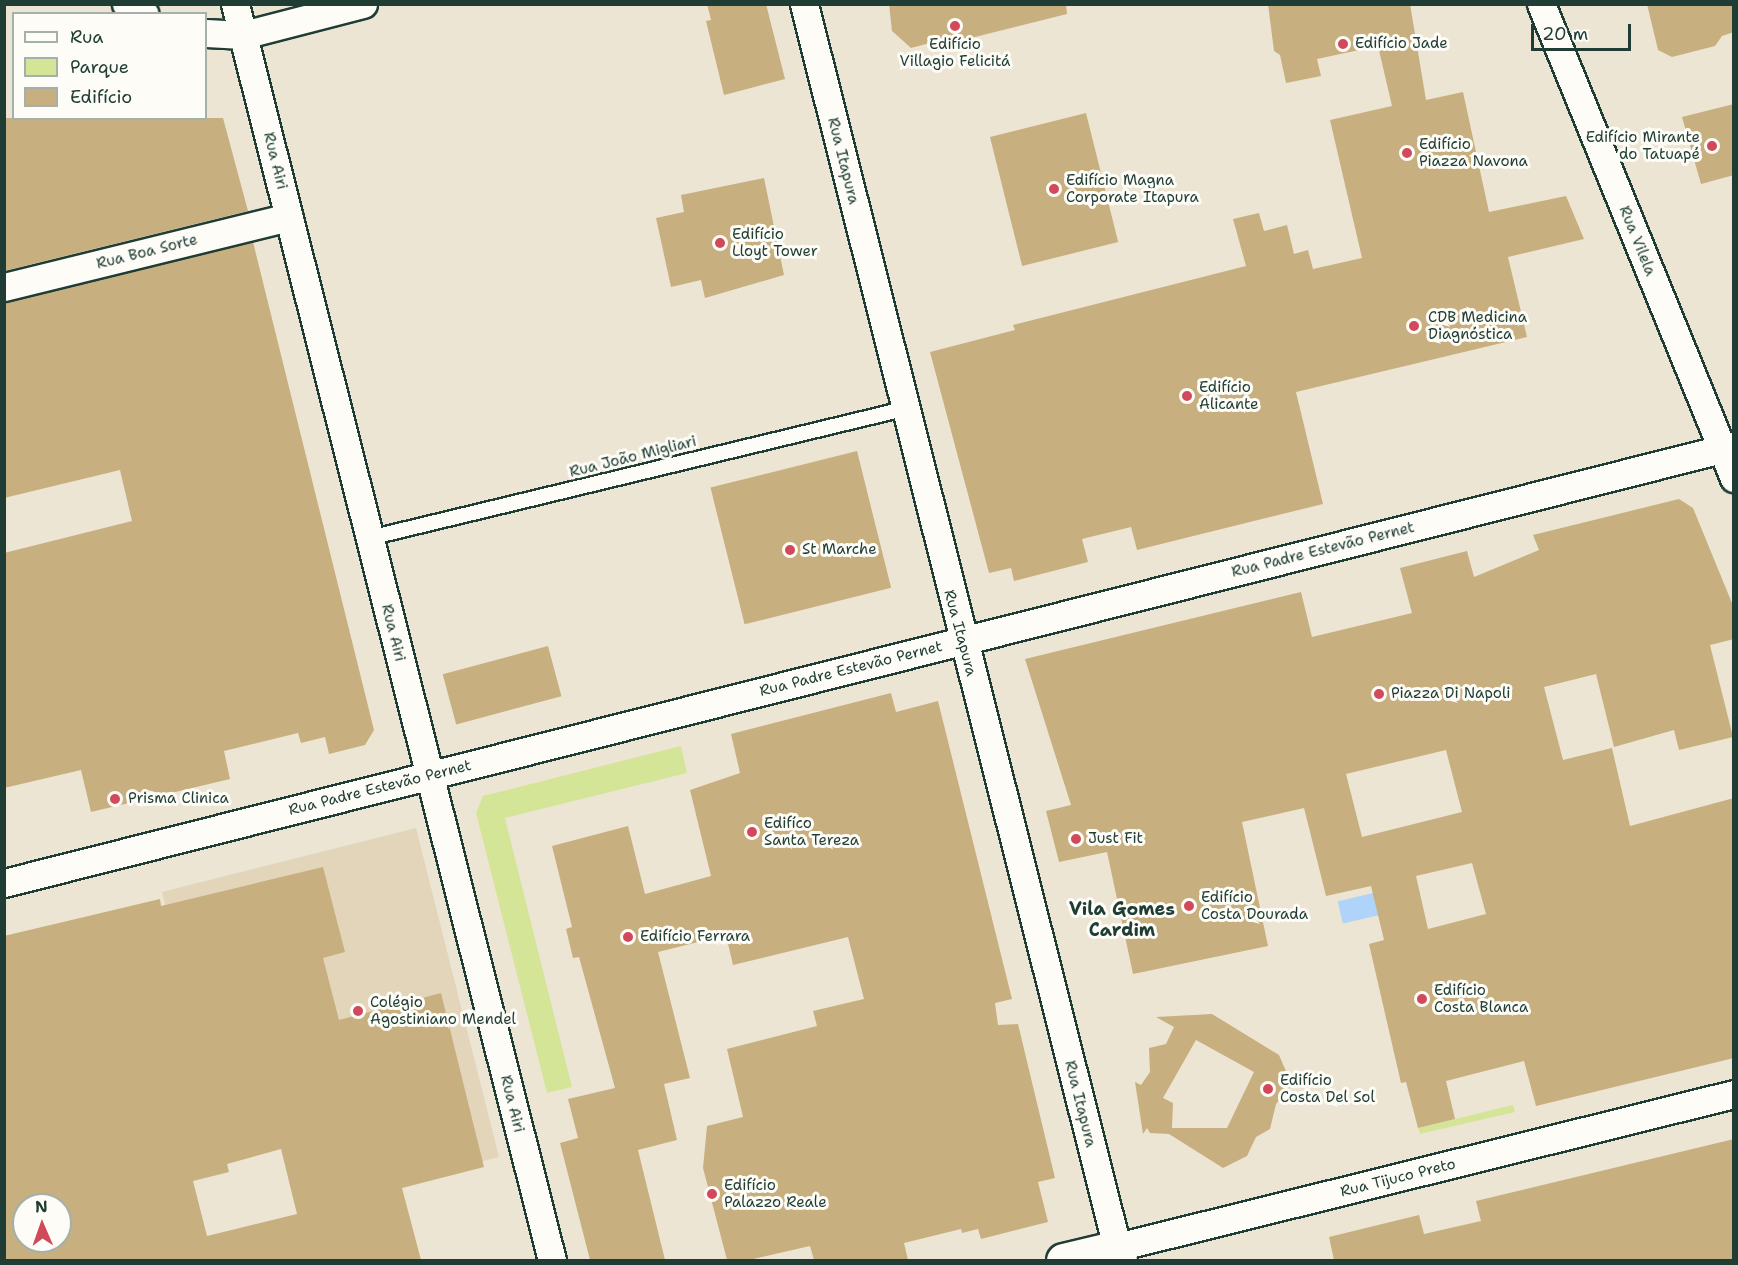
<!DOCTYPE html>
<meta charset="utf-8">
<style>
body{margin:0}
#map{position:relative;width:1738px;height:1265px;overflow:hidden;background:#ede5d3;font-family:"Shantell Sans",sans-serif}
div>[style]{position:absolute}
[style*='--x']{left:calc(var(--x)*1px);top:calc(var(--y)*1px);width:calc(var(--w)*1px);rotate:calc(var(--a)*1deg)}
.built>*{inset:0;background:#e2d5ba}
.green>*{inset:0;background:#d4e598}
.water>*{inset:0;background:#b0d4f9;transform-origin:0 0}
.building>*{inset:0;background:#c8af7f;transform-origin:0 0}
.roads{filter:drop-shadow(2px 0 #1f3d34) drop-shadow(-2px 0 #1f3d34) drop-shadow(0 2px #1f3d34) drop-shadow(0 -2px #1f3d34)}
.lane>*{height:14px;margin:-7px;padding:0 7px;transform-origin:7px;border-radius:7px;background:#fdfcf7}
.street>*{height:27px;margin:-13.5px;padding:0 13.5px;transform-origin:13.5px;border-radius:13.5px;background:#fdfcf7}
.secondary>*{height:33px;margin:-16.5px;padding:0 16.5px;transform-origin:16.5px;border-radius:16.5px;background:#fdfcf7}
.dots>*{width:16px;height:16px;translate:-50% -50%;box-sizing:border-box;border:3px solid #fdfcf7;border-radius:50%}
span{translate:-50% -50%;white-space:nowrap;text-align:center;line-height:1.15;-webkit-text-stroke:6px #fdfcf7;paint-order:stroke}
.poi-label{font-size:15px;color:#1f3d34}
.left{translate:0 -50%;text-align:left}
.right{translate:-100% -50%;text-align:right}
.street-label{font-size:15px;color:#1f3d34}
.quarter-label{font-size:18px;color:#1f3d34;font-weight:700}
.frame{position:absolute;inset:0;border:6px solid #1f3d34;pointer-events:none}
.legend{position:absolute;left:12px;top:12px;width:195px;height:108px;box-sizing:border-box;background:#fdfcf7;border:2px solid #a4b0a9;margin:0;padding:8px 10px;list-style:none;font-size:18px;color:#1f3d34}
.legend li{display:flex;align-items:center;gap:12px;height:30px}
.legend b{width:30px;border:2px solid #a4b0a9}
.north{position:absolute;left:12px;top:1193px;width:60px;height:60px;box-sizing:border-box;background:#fdfcf7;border:2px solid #a4b0a9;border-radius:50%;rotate:358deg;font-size:16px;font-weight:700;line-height:24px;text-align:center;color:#1f3d34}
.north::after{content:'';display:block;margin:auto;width:21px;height:27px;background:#d1495b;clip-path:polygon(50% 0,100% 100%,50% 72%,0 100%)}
.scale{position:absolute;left:1531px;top:24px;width:100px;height:27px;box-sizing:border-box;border:3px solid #1f3d34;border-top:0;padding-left:8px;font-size:18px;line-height:21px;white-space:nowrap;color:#1f3d34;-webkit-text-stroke:4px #fdfcf7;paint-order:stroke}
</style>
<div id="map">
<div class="built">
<div style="clip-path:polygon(416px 828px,499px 1157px,303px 1207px,242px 966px,184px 980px,162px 892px)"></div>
</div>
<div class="green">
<div style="clip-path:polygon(681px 746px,687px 773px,505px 818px,572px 1087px,547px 1093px,476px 813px,483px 796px)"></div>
<div style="clip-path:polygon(1513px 1105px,1515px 1112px,1420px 1134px,1418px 1128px)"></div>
</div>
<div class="water">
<div style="left:1399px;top:887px;width:23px;height:63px;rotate:77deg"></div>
</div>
<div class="building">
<div style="clip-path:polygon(707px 4px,766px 4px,785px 79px,724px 95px,706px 21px,711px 20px)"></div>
<div style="clip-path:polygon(889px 4px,1066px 4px,1067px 14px,931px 48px,930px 43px,911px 48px,892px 31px)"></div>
<div style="clip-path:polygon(1268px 4px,1410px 4px,1426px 100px,1463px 92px,1489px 212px,1566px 196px,1584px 239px,1508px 257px,1527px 337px,1296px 392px,1323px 504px,1137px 550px,1131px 527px,1082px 539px,1088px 562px,1014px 581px,1011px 568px,989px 573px,930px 352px,1015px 330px,1013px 325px,1246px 266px,1233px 219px,1259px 213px,1264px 231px,1287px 225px,1294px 254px,1308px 250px,1313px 269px,1362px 258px,1330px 120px,1392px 106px,1378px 46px,1317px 59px,1321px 76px,1286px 83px,1280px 55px,1274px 51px)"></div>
<div style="clip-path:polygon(1647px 4px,1734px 4px,1734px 32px,1722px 36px,1715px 46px,1672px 57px,1658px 50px)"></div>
<div style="clip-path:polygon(1734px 104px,1734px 175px,1701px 184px,1682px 117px)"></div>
<div style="left:1086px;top:113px;width:133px;height:99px;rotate:76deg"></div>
<div style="clip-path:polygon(4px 118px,223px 118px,248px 211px,4px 271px)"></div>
<div style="clip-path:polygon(764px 178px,784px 275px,705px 298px,701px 280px,671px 287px,656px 218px,684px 212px,681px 195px)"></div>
<div style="clip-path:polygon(253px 242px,374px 730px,365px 745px,329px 754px,325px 737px,301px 743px,298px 733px,224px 751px,230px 779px,91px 812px,81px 770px,4px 788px,4px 553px,132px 521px,120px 470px,4px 498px,4px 302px)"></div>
<div style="left:857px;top:451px;width:141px;height:151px;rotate:76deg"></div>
<div style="clip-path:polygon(evenodd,1679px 499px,1693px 508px,1734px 608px,1734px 639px,1710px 645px,1733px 737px,1679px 750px,1674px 730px,1614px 747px,1596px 674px,1544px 687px,1563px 760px,1612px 748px,1630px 826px,1734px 798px,1734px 1058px,1536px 1106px,1524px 1061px,1446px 1081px,1455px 1119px,1418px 1128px,1406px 1082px,1401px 1083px,1369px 944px,1384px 940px,1371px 886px,1326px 896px,1304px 808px,1242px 822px,1268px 946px,1133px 974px,1107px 852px,1059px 862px,1046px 811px,1071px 805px,1025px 659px,1301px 592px,1312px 637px,1412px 613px,1400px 568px,1467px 551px,1474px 577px,1539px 550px,1533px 535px,1679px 499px,1446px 750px,1462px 812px,1362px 837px,1346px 774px,1446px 750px,1679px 499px,1472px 863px,1486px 914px,1428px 929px,1416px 876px,1472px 863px)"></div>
<div style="left:548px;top:646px;width:52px;height:109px;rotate:75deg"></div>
<div style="clip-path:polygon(891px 693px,896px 712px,938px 701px,1012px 999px,995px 1003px,998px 1025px,1018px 1024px,1055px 1178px,1038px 1182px,1048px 1222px,981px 1239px,978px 1229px,962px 1233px,961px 1229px,904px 1243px,908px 1260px,814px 1260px,810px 1246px,749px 1260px,727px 1260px,703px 1168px,707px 1126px,743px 1117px,727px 1049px,817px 1026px,813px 1011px,864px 999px,848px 937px,733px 965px,726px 935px,658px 952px,690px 1078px,664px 1084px,677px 1140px,638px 1150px,665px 1260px,590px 1260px,560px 1143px,578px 1138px,568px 1099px,615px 1088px,579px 957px,573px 958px,566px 929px,572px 927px,552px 846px,628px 826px,645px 894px,711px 876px,690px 790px,740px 773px,731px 734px)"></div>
<div style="clip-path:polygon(evenodd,323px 867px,345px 952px,323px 958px,339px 1020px,441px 993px,484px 1167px,402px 1188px,421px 1260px,4px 1260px,4px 936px,160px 899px,161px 906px,323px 867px,281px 1149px,297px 1214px,207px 1236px,193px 1181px,229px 1172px,227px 1164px,281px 1149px,323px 867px,24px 1205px,60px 1205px,60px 1241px,24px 1241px,24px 1205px)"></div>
<div style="clip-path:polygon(evenodd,1212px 1014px,1279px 1055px,1292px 1085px,1276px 1104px,1270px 1129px,1256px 1137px,1247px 1156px,1223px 1168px,1169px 1134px,1150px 1133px,1147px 1128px,1143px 1134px,1135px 1082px,1141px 1085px,1150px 1072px,1149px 1048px,1166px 1044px,1174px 1027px,1156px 1017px,1212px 1014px,1196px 1040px,1254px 1072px,1227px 1128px,1172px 1128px,1173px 1103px,1163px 1098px,1196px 1040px)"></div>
<div style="clip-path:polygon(1734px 1139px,1734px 1260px,1334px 1260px,1329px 1237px,1419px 1215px,1424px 1234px,1481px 1221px,1476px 1201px)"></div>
</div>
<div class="roads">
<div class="lane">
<div style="--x:369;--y:538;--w:550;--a:-13.56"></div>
</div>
<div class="street">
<div style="--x:126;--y:4;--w:21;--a:28"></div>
<div style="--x:235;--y:4;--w:1295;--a:75.84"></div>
<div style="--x:804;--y:4;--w:1282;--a:75.87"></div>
<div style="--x:1117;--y:1247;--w:636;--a:-13.93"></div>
<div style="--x:1541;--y:4;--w:512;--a:67.85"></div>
<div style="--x:206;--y:33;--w:37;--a:3"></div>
<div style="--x:243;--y:35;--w:124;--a:-14.5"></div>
<div style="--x:4;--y:287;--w:293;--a:-13.8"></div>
<div style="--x:4;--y:883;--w:1784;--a:-14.18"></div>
</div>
<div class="secondary">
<div style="--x:1063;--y:1260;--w:56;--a:-13.5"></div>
<div style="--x:1117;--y:1247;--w:13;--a:77"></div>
</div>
</div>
<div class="dots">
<div style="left:955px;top:26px;background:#d1495b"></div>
<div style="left:1343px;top:44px;background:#d1495b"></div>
<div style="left:1712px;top:146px;background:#d1495b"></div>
<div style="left:1407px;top:153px;background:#d1495b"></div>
<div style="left:1054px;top:189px;background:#d1495b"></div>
<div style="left:720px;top:243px;background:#d1495b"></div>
<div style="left:1414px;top:326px;background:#d1495b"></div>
<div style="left:1187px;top:396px;background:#d1495b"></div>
<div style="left:790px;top:550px;background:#d1495b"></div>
<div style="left:1379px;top:694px;background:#d1495b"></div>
<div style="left:115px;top:799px;background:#d1495b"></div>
<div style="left:752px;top:832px;background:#d1495b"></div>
<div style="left:1076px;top:839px;background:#d1495b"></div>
<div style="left:1189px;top:906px;background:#d1495b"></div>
<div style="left:628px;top:937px;background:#d1495b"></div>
<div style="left:1422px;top:999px;background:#d1495b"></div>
<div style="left:358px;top:1011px;background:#d1495b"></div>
<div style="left:1268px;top:1089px;background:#d1495b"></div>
<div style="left:712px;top:1194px;background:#d1495b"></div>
</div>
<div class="poi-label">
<span style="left:955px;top:53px">Edifício<br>Villagio Felicitá</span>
<span class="left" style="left:1355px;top:44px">Edifício Jade</span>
<span class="right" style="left:1700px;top:146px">Edifício Mirante<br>do Tatuapé</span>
<span class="left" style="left:1419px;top:153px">Edifício<br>Piazza Navona</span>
<span class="left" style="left:1066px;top:189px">Edifício Magna<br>Corporate Itapura</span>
<span class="left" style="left:732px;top:243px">Edifício<br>Lloyt Tower</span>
<span class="left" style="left:1428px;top:326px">CDB Medicina<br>Diagnóstica</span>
<span class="left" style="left:1199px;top:396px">Edifício<br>Alicante</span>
<span class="left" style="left:802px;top:550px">St Marche</span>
<span class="left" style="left:1391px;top:694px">Piazza Di Napoli</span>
<span class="left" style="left:128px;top:799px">Prisma Clinica</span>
<span class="left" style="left:764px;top:832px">Edifíco<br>Santa Tereza</span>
<span class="left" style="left:1088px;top:839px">Just Fit</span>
<span class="left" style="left:1201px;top:906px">Edifício<br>Costa Dourada</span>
<span class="left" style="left:640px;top:937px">Edifício Ferrara</span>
<span class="left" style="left:1434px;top:999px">Edifício<br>Costa Blanca</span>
<span class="left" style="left:370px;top:1011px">Colégio<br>Agostiniano Mendel</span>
<span class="left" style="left:1280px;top:1089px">Edifício<br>Costa Del Sol</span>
<span class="left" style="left:724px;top:1194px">Edifício<br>Palazzo Reale</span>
</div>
<div class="street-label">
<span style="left:275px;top:161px;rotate:76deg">Rua Airi</span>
<span style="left:843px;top:161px;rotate:76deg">Rua Itapura</span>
<span style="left:1637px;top:241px;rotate:68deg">Rua Vilela</span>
<span style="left:147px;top:252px;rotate:-14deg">Rua Boa Sorte</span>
<span style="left:633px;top:457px;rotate:-14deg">Rua João Migliari</span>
<span style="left:1323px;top:550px;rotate:-14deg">Rua Padre Estevão Pernet</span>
<span style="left:393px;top:633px;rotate:76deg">Rua Airi</span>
<span style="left:960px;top:633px;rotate:75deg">Rua Itapura</span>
<span style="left:851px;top:669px;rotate:-14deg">Rua Padre Estevão Pernet</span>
<span style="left:380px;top:788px;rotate:-14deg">Rua Padre Estevão Pernet</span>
<span style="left:512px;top:1104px;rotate:76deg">Rua Airi</span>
<span style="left:1080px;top:1104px;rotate:76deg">Rua Itapura</span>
<span style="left:1398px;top:1178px;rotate:-14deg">Rua Tijuco Preto</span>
</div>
<div class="quarter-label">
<span style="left:1122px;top:920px">Vila Gomes<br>Cardim</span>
</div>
<div class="frame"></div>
<ul class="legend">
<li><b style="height:8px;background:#fdfcf7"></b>Rua</li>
<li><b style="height:16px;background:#d4e598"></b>Parque</li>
<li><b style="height:16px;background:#c8af7f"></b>Edifício</li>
</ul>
<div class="north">N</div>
<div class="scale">20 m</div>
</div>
